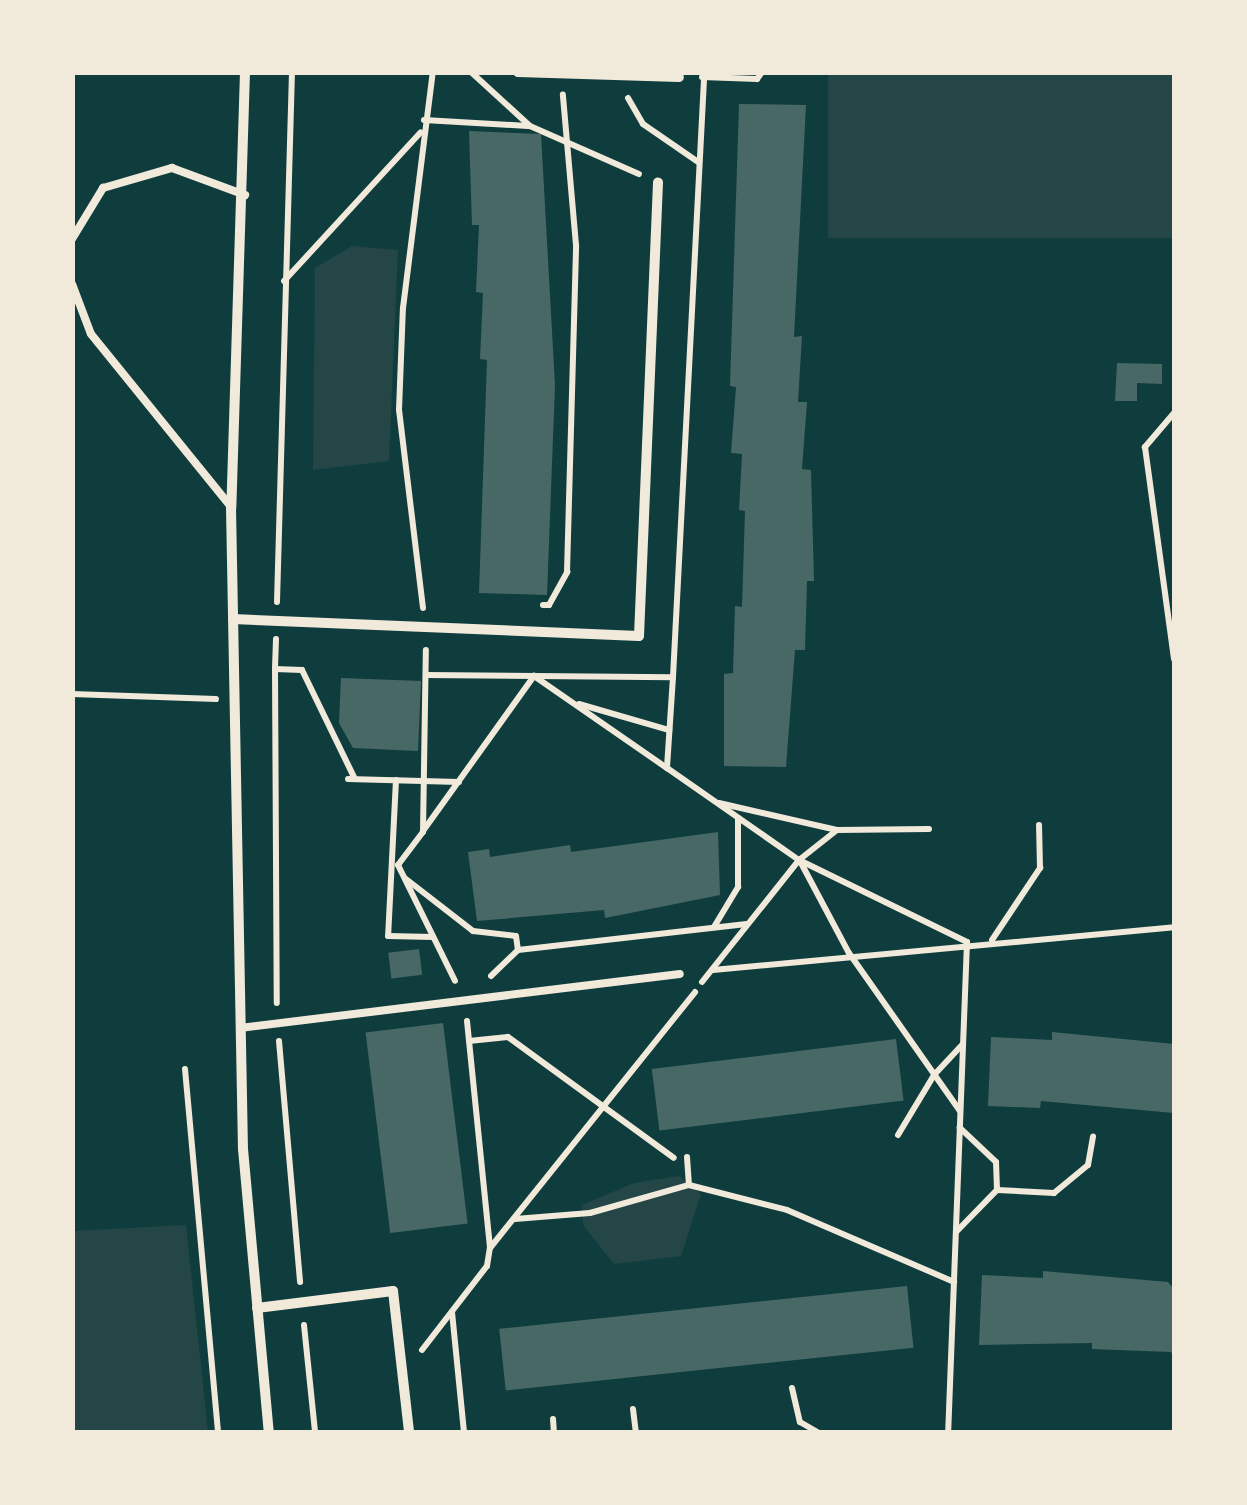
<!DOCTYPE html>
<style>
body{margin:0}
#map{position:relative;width:1247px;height:1505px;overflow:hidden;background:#0f3d3e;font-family:"IBM Plex Sans",sans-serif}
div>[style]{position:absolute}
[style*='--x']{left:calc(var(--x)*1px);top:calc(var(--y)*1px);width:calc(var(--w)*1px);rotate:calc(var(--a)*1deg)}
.green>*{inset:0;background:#244646;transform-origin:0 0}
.building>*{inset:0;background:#486865;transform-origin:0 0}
.path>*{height:6px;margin:-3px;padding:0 3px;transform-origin:3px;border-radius:3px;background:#f1e9da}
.service>*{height:8px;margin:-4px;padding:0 4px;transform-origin:4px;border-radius:4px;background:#f1e9da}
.minor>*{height:10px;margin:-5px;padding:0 5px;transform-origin:5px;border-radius:5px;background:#f1e9da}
span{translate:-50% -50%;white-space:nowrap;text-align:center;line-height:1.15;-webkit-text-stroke:10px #f1e9da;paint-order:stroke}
.frame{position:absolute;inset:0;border:75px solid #f1e9da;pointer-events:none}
</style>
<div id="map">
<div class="green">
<div style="left:828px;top:73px;width:346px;height:165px"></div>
<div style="clip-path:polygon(352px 246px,398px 250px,389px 461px,313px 470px,315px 268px)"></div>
<div style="clip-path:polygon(679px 1176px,701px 1194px,681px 1256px,614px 1264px,583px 1225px,582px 1205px,634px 1183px)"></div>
<div style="clip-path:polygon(186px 1225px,208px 1432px,73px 1432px,73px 1231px)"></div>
</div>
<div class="building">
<div style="clip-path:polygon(739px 104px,806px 105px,794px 337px,802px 336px,798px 402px,807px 402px,802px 469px,811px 470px,814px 581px,807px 581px,805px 650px,795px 650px,786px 767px,724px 766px,724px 674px,733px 673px,735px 606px,742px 607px,745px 511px,739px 510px,742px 454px,731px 453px,736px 387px,730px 386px)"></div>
<div style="clip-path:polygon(469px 131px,541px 134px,555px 385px,547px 595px,479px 593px,487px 360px,480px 359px,483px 293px,476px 292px,479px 225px,472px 225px)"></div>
<div style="clip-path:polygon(1117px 363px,1162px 364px,1162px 384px,1137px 383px,1137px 401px,1115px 401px)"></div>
<div style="clip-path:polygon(341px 678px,421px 681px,418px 751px,353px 748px,339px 723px)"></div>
<div style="clip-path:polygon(718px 832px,720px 895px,605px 918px,604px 910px,477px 921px,468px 852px,489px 849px,490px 857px,570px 845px,571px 852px)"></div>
<div style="left:419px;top:949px;width:26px;height:31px;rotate:83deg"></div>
<div style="left:443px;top:1023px;width:202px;height:78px;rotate:83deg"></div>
<div style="clip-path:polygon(1052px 1032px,1174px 1044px,1174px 1113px,1041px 1101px,1040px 1108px,988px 1106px,991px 1037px,1052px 1040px)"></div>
<div style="left:896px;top:1039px;width:62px;height:246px;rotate:83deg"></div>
<div style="clip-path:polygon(1043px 1271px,1168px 1282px,1174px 1289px,1174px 1359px,1171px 1352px,1092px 1349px,1092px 1343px,979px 1345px,982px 1275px,1043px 1278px)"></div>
<div style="left:907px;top:1286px;width:62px;height:410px;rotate:84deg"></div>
</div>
<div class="path">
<div style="--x:471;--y:72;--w:80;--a:42.5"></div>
<div style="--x:530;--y:126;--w:119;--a:23.8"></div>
<div style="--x:702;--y:77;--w:55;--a:2.1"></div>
<div style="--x:757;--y:79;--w:9;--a:-54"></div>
<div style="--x:628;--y:98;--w:30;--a:60"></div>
<div style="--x:643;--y:124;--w:67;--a:34.6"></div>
<div style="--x:424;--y:120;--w:104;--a:3.3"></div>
<div style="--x:284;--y:281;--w:202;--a:-47.4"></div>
<div style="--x:1174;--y:413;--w:45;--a:130.5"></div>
<div style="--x:1145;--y:447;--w:214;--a:82.2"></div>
<div style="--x:277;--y:602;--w:530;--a:-88.38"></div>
<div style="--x:543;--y:605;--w:6;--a:0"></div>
<div style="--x:549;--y:605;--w:38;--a:-61"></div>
<div style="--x:567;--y:572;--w:327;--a:-88.4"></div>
<div style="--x:576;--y:245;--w:151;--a:-95"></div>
<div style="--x:423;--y:608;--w:199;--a:-96.9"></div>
<div style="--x:399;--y:410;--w:102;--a:-87.8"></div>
<div style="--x:403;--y:308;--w:238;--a:-82.8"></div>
<div style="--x:276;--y:639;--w:30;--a:92"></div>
<div style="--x:275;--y:669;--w:27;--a:2"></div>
<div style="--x:302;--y:670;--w:121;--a:64.1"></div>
<div style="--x:275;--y:669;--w:334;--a:89.7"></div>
<div style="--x:426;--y:675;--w:247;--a:0.5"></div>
<div style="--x:673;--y:677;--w:91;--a:93.8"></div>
<div style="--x:667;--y:768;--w:161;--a:34.9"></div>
<div style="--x:799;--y:860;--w:187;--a:26"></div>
<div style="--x:967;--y:942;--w:490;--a:92.2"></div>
<div style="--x:673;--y:677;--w:599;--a:-87.03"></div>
<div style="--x:72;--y:694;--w:144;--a:2"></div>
<div style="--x:579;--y:704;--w:94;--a:16.1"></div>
<div style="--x:348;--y:779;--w:111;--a:1.5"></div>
<div style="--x:396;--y:780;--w:156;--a:92.9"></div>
<div style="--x:388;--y:936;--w:45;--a:1.3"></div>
<div style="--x:719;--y:803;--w:121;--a:12.9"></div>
<div style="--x:837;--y:830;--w:92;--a:-0.6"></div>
<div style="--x:423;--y:831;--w:191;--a:-54.4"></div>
<div style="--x:534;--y:676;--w:162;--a:34.7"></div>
<div style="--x:800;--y:861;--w:104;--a:62"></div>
<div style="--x:849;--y:953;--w:193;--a:54.9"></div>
<div style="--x:398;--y:865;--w:41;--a:-52.9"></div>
<div style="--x:423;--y:832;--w:182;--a:-89.1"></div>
<div style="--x:398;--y:865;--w:129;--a:63.8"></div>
<div style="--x:406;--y:879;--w:85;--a:37.8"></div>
<div style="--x:473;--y:931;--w:43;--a:6.6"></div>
<div style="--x:516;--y:936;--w:14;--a:82"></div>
<div style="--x:714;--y:927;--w:47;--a:-59"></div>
<div style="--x:738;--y:887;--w:69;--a:-90"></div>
<div style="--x:992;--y:940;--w:87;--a:-56.3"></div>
<div style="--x:1040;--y:868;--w:43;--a:-91.3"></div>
<div style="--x:713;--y:970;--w:463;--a:-5.3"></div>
<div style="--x:491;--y:976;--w:37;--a:-44"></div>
<div style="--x:518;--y:950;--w:230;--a:-6.5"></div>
<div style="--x:702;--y:982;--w:156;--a:-51.5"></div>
<div style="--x:799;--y:860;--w:48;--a:-38.3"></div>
<div style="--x:467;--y:1021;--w:227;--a:84.2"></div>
<div style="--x:279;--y:1041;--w:242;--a:85"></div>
<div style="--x:469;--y:1041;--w:39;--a:-6"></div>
<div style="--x:508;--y:1037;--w:205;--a:36.1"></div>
<div style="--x:185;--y:1069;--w:364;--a:84.8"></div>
<div style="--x:898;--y:1135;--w:70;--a:-59"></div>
<div style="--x:934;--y:1075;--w:41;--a:-47"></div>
<div style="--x:687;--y:1157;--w:28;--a:86"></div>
<div style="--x:689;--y:1185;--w:101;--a:14.3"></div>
<div style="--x:787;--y:1210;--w:182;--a:23.3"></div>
<div style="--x:997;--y:1190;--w:57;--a:3"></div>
<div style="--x:1054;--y:1193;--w:44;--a:-39.5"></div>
<div style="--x:1088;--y:1165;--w:29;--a:-80"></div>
<div style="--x:515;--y:1219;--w:75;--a:-4.6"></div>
<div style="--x:590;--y:1213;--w:103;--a:-15.8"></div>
<div style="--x:957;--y:1231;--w:57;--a:-45.7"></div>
<div style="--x:997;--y:1190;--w:28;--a:-92"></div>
<div style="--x:996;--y:1162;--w:50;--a:-136.6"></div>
<div style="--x:452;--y:1312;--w:121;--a:84.3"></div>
<div style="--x:304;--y:1325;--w:108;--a:84.1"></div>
<div style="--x:422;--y:1350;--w:106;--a:-52.3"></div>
<div style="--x:487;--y:1266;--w:18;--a:-81"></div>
<div style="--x:490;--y:1248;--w:328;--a:-51.3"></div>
<div style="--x:792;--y:1388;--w:35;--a:77"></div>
<div style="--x:800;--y:1422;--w:20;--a:30"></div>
<div style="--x:633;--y:1409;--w:23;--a:83"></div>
<div style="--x:553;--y:1419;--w:13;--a:86"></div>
</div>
<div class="service">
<div style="--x:72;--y:239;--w:60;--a:-58.7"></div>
<div style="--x:103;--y:188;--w:72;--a:-16.2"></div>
<div style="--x:172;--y:168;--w:78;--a:20.3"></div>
<div style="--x:72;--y:284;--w:53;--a:69.2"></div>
<div style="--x:91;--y:334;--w:223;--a:51"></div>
<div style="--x:240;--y:1028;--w:443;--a:-7"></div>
</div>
<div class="minor">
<div style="--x:245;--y:72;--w:436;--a:91.8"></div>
<div style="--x:231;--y:508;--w:641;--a:88.93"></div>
<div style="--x:243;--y:1149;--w:284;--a:84.8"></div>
<div style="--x:518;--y:72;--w:161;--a:1.8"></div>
<div style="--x:233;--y:619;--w:406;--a:2.4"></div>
<div style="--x:639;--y:636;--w:454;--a:-87.6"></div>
<div style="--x:257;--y:1308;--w:137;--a:-7.1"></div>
<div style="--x:393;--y:1291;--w:142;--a:83.5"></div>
</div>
<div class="frame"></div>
</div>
